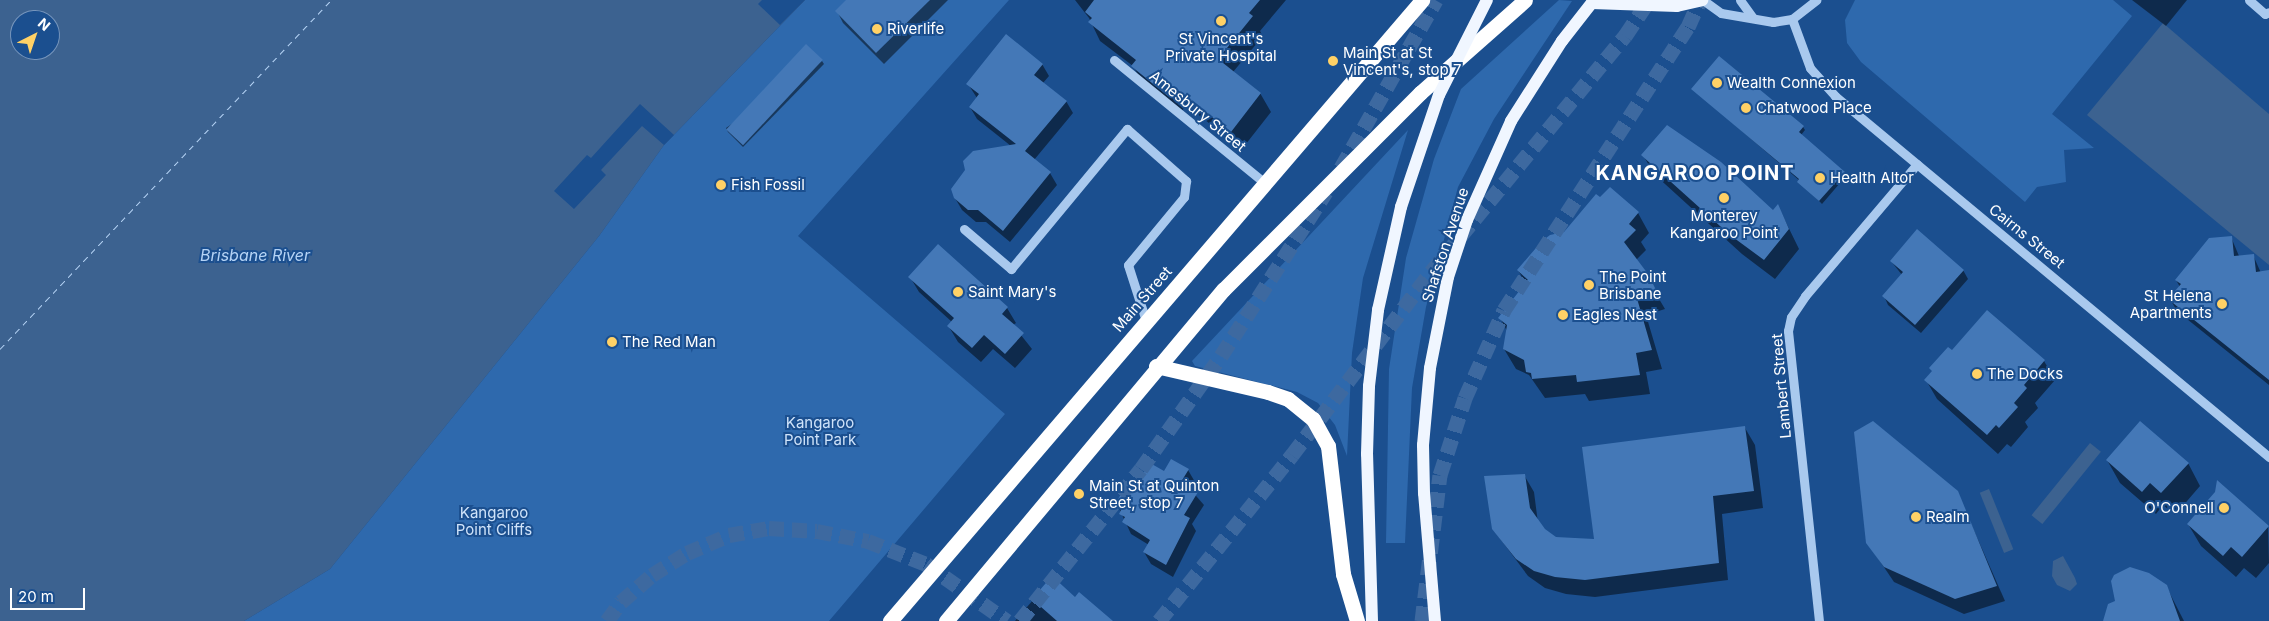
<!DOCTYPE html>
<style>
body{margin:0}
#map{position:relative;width:2269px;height:621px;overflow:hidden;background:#1b4f8f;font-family:Inter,sans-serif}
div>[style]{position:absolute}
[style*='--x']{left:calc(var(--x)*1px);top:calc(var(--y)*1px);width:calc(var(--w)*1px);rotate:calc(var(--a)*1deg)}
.green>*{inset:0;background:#2e69ad}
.water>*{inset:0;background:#3c6290;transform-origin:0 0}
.pier>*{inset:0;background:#1b4f8f}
.shadow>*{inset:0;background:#0007}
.ferry>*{height:1px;margin-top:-0.5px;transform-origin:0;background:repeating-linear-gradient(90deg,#b5d3f5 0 6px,transparent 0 11px)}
.building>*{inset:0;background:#4478b7;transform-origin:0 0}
.highway-tunnel>*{height:15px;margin-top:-7.5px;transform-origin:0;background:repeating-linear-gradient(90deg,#3d69a0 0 15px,transparent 0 23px)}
.minor>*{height:9px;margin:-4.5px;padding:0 4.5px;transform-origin:4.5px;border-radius:4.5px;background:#a9c9ee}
.major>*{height:12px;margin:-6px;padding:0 6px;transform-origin:6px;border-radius:6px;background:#f0f6ff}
.highway>*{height:15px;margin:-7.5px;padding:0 7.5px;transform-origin:7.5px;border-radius:7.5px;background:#fff}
.major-bridge>*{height:12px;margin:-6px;padding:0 6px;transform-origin:6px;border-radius:6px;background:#f0f6ff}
.dots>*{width:14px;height:14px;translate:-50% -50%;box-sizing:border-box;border:2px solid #1b4f8f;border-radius:50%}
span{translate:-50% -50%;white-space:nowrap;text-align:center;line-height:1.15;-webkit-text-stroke:4px #1b4f8f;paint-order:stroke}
.poi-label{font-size:15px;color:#fff}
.left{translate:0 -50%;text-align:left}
.right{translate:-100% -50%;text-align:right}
.street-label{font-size:15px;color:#fff}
.park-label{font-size:15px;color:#cfe3fa}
.water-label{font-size:16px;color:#b5d3f5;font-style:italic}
.district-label{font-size:20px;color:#fff;font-weight:700;letter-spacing:1px}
.north{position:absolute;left:10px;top:10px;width:50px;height:50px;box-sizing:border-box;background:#1b4f8f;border:1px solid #7695bc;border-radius:50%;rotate:41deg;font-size:14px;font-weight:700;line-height:20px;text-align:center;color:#fff}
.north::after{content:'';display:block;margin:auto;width:18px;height:22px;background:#ffd166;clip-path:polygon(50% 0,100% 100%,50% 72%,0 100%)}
.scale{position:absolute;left:10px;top:588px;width:75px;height:22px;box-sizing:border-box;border:2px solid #fff;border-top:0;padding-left:6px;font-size:15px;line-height:18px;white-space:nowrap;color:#fff;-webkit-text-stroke:4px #1b4f8f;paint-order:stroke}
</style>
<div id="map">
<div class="green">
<div style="clip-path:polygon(805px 0,1009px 0,798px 236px,1005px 414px,829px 621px,244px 621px,330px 569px,599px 236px,664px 145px)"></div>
<div style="clip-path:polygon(1559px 0,1572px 1px,1494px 119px,1458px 187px,1426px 307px,1412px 388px,1405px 543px,1386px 543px,1389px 369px,1406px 258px,1434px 159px,1461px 89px)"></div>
<div style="clip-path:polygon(1855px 0,2113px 0,2132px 16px,2052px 114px,2094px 148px,2064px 150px,2066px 182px,2037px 187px,2025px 202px,1861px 62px,1847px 43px,1845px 20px)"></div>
<div style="clip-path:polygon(1408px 130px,1363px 278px,1352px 353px,1347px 456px,1335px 425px,1318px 403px,1297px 392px,1195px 366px,1192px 361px)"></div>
</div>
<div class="water">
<div style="clip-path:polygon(evenodd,0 0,805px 0,664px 145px,599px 236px,330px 569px,244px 621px,0 621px,0 0,20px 20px,50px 20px,50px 50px,20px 50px,20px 20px)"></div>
<div style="clip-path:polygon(2163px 23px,2269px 114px,2269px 265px,2087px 115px)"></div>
<div style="left:2090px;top:443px;width:14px;height:93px;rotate:39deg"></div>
<div style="left:1989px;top:489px;width:65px;height:10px;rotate:68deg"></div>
<div style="clip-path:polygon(2063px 556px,2075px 578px,2077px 584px,2070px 591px,2057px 585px,2052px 576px,2053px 561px)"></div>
</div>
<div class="pier">
<div style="clip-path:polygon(762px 0,805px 0,780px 25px,758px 4px)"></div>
<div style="clip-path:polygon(640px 104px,674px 135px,664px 145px,642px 126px,601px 170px,606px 175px,574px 209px,554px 191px,587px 155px,591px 158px)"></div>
</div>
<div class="shadow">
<div style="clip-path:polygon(848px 0,948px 0,884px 64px,843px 23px,837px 11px)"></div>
<div style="clip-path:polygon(1075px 0,1286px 0,1260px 31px,1263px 36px,1233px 72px,1260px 93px,1271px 112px,1242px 149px,1186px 105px,1180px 114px,1144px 85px,1133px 66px,1100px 41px,1089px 18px)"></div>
<div style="clip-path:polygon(2132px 0,2187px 0,2166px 26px)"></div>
<div style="clip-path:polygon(822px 61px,824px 64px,743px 147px,728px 132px,726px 128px)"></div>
<div style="clip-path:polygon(1042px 64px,1049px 76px,1043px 83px,1066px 101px,1073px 113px,1034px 160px,1050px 173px,1057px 185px,1010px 242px,986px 222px,976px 222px,962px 210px,955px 198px,1011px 146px,977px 119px,970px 107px,977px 98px,968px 84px)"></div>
<div style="clip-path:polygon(1693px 89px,1803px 127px,1805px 130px,1801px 135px,1846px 176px,1822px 204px,1800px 181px)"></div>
<div style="clip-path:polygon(1643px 155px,1773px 211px,1778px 206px,1799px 249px,1775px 279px,1742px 254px,1654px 174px)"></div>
<div style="clip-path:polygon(1638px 213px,1649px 233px,1641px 242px,1646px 250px,1636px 260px,1665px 309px,1646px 315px,1662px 369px,1646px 372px,1650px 394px,1589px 401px,1585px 394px,1545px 398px,1529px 375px,1516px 369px,1504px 349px,1507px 331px,1500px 318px,1526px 284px,1518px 270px)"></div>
<div style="clip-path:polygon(2231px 237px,2239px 256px,2253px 255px,2261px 273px,2269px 272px,2269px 385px,2177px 311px,2170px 299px,2180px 287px,2176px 280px)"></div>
<div style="clip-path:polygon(1891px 261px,1963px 270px,1968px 279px,1921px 333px,1888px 305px,1884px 296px,1902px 275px)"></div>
<div style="clip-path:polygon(910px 277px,1007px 308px,1016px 323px,1013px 325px,1032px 349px,1015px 368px,993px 349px,981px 362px,958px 342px,949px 327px,952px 322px,919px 292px)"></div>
<div style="clip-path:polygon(1952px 352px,2044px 361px,2055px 380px,2035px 403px,2038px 408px,2025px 422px,2028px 427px,2011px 447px,2007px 444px,1998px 454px,1937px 399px,1926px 380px)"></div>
<div style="clip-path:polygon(1745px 428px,1755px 445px,1763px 508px,1722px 514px,1728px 580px,1595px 597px,1566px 594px,1545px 588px,1528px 576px,1493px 529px,1524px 475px,1534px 492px,1538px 523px,1544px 530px,1556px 538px,1596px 540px)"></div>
<div style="clip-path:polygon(2107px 460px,2188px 463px,2200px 486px,2175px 515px,2163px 505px,2156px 514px,2120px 483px)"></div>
<div style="clip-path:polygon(1188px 470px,1195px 482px,1190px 489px,1204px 505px,1192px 524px,1196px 531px,1173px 577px,1151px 564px,1144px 552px,1149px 545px,1131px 534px,1117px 504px,1137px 487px,1164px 473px)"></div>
<div style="clip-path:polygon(1957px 492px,2005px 601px,1964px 614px,1894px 582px,1867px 542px)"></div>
<div style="clip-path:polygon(2188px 524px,2268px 527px,2269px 563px,2256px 578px,2244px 568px,2236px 577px,2201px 546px)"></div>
<div style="clip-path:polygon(1052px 578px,1075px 598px,1111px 621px,1015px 621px)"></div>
<div style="clip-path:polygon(2166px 586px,2184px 621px,2103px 621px)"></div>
</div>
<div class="ferry">
<div style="--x:0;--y:349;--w:481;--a:-46.5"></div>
</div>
<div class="building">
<div style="clip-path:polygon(846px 0,930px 0,876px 53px,835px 11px)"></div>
<div style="clip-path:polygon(1094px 0,1260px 0,1249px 13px,1253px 16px,1218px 59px,1261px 93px,1231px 132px,1175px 88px,1168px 96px,1131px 66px,1136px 60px,1088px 22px,1092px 18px,1085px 12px)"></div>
<div style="clip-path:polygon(1006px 34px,1043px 64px,1034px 75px,1067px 101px,1025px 151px,1051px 172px,1003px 231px,978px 210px,968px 210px,954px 198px,951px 189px,965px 170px,963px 161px,973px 151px,1016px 144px,969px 107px,979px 94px,966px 84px)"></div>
<div style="left:806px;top:44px;width:23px;height:117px;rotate:43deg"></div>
<div style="clip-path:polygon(1719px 56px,1804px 126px,1799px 132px,1845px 172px,1819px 201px,1797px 182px,1799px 179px,1691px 89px)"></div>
<div style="clip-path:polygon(1667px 125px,1721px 162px,1773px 210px,1778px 204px,1789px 229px,1764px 260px,1730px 235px,1641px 155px)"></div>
<div style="clip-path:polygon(1610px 187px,1639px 212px,1629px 224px,1636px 230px,1624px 242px,1648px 274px,1656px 290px,1636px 295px,1652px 350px,1636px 353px,1640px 375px,1577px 382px,1576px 375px,1532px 379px,1531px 373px,1526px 372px,1524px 360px,1503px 349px,1507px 325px,1498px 318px,1528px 280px,1517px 270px,1542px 241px,1550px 235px,1564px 232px,1596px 194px,1600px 197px)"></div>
<div style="clip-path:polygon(1917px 229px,1964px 270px,1915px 325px,1882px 296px,1903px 272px,1890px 261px)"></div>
<div style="clip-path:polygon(2232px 236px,2234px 256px,2254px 254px,2256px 272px,2269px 270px,2269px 380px,2168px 299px,2181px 284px,2175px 280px,2209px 238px)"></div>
<div style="clip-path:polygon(938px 244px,1008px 307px,1002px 314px,1024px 333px,1005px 354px,984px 335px,972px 348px,947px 326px,954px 318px,908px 277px)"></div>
<div style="clip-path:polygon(1987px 310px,2045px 360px,2024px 385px,2027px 388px,2014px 403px,2018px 407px,1999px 428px,1996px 425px,1987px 435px,1924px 380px,1932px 371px,1929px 368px,1948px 347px,1952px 350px)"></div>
<div style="clip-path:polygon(1873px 421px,1958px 491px,1997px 586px,1955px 599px,1884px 567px,1866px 543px,1854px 432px)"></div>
<div style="clip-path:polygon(2140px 421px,2189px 463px,2161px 493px,2150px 483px,2142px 492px,2106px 460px)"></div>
<div style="clip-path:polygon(1745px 426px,1754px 491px,1713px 496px,1719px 563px,1585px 580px,1555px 577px,1534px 571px,1516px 559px,1492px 529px,1484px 476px,1525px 474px,1530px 508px,1545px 529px,1556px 537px,1594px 539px,1582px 447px)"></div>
<div style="clip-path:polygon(1171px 459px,1189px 469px,1181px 482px,1198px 492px,1184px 515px,1190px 518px,1166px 565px,1143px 552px,1150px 540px,1122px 522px,1125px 517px,1119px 514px,1122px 508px,1115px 504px,1129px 481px,1136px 485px,1150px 463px,1164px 471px)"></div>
<div style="clip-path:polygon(2217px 480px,2269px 526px,2242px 557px,2231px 547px,2223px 556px,2187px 524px,2215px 492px)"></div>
<div style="clip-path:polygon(2130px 567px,2149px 573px,2167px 585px,2180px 621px,2103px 621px,2108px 604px,2115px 601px,2111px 581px,2114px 575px)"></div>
<div style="clip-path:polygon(1052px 576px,1075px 597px,1079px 592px,1113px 621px,1057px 621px,1032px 599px)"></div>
</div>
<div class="highway-tunnel">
<div style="--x:1341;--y:168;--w:193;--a:-60.5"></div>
<div style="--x:607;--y:621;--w:24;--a:-54"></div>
<div style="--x:621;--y:602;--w:41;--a:-41.1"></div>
<div style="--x:652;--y:575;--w:41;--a:-32.2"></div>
<div style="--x:687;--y:553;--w:46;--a:-23.2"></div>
<div style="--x:729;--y:535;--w:41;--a:-9.9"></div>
<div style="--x:769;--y:528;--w:48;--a:3.6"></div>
<div style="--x:817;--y:531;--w:52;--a:11.1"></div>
<div style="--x:868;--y:541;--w:62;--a:21.6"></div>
<div style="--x:926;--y:564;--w:99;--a:35.1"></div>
<div style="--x:1020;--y:621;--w:194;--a:-51.5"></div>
<div style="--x:1141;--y:469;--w:138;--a:-54.7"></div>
<div style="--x:1221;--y:356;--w:195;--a:-57.4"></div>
<div style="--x:1159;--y:621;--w:213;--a:-51.3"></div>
<div style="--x:1292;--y:455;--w:230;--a:-52.8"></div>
<div style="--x:1431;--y:272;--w:306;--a:-50.6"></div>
<div style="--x:1625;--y:36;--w:43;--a:-56.3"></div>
<div style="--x:1422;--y:621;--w:147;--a:-83"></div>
<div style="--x:1440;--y:475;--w:81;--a:-72"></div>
<div style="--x:1465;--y:398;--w:96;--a:-66.1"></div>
<div style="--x:1504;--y:310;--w:338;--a:-57"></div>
<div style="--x:1688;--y:27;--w:30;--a:-66"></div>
</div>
<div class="minor">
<div style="--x:1703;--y:0;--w:22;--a:36"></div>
<div style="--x:1721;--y:13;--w:53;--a:9.8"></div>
<div style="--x:1773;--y:22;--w:19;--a:-9"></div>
<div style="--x:1792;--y:19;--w:31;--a:-38"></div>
<div style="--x:1740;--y:0;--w:22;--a:54"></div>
<div style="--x:2249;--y:0;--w:21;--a:41"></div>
<div style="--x:2265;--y:14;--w:4;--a:-27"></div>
<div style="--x:1792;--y:19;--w:52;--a:69.8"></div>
<div style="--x:1810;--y:68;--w:38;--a:48"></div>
<div style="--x:1835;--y:96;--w:565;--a:39.75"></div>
<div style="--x:1114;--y:60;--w:195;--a:39.2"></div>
<div style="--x:964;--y:229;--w:62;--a:40.4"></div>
<div style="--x:1011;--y:269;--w:182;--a:-50.4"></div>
<div style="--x:1127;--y:129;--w:79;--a:41.4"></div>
<div style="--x:1186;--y:181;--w:16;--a:97"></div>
<div style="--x:1184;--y:197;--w:88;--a:129.5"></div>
<div style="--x:1128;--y:265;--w:59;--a:72.2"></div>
<div style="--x:1819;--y:621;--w:292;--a:-96.1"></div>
<div style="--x:1788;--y:331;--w:14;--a:-78"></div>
<div style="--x:1791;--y:317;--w:25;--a:-56"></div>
<div style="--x:1805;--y:296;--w:173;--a:-49.7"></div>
</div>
<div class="major">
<div style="--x:1592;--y:3;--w:85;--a:2"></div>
<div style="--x:1677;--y:6;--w:26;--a:-13"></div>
<div style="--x:1372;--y:621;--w:167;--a:-91.7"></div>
<div style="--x:1367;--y:454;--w:68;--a:-88.3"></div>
<div style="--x:1369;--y:386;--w:77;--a:-83.2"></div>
<div style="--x:1378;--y:310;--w:106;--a:-77.4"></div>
<div style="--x:1435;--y:621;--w:128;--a:-94.9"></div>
<div style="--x:1424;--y:493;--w:48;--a:-91.2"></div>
<div style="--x:1423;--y:445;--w:77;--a:-84.8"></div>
<div style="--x:1430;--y:368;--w:93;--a:-78.8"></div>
<div style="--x:1448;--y:277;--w:60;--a:-71.6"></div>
<div style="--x:1467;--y:220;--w:108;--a:-66"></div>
<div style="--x:1511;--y:121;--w:95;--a:-57.5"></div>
<div style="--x:1562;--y:41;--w:52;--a:-52"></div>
</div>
<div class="highway">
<div style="--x:1156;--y:366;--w:115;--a:13.1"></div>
<div style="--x:1268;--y:392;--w:21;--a:19"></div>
<div style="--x:1288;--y:399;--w:32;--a:39"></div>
<div style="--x:1313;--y:419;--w:31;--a:61"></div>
<div style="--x:1328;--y:446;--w:129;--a:83.3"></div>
<div style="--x:1343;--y:574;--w:49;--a:73.4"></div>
<div style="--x:890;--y:621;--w:818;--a:-49.41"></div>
<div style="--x:946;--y:621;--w:432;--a:-50.1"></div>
<div style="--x:1223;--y:290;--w:279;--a:-45"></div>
<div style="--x:1420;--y:93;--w:140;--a:-41.5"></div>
</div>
<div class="major-bridge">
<div style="--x:1401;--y:207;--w:118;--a:-71.3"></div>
<div style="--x:1439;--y:95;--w:106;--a:-63.2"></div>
</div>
<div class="dots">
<div style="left:1221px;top:21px;background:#ffd166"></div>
<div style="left:877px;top:29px;background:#ffd166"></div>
<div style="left:1333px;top:61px;background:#ffd166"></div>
<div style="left:1717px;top:83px;background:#ffd166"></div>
<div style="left:1746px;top:108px;background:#ffd166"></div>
<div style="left:1820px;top:178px;background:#ffd166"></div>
<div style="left:721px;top:185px;background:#ffd166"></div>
<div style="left:1724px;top:198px;background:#ffd166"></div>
<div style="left:1589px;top:285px;background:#ffd166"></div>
<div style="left:958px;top:292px;background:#ffd166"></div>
<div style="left:2222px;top:304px;background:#ffd166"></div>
<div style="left:1563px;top:315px;background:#ffd166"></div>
<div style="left:612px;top:342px;background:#ffd166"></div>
<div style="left:1977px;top:374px;background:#ffd166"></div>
<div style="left:1079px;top:494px;background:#ffd166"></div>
<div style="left:2224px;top:508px;background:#ffd166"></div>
<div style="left:1916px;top:517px;background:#ffd166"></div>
</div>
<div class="poi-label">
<span class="left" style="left:887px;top:29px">Riverlife</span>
<span style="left:1221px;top:47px">St Vincent's<br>Private Hospital</span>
<span class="left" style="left:1343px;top:61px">Main St at St<br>Vincent's, stop 7</span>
<span class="left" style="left:1727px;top:83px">Wealth Connexion</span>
<span class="left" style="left:1756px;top:108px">Chatwood Place</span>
<span class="left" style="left:1830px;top:178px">Health Altor</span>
<span class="left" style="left:731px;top:185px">Fish Fossil</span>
<span style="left:1724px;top:224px">Monterey<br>Kangaroo Point</span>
<span class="left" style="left:1599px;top:285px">The Point<br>Brisbane</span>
<span class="left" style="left:968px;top:292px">Saint Mary's</span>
<span class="right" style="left:2212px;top:304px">St Helena<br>Apartments</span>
<span class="left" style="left:1573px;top:315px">Eagles Nest</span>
<span class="left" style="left:622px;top:342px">The Red Man</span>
<span class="left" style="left:1987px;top:374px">The Docks</span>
<span class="left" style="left:1089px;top:494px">Main St at Quinton<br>Street, stop 7</span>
<span class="right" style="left:2214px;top:508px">O'Connell</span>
<span class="left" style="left:1926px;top:517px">Realm</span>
</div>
<div class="street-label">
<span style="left:1198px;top:111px;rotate:39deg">Amesbury Street</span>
<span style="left:2027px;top:236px;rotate:39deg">Cairns Street</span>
<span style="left:1445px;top:245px;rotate:-72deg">Shafston Avenue</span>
<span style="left:1142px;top:299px;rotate:-49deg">Main Street</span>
<span style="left:1781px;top:386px;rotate:-95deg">Lambert Street</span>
</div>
<div class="park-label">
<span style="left:820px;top:431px">Kangaroo<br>Point Park</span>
<span style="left:494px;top:521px">Kangaroo<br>Point Cliffs</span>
</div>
<div class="water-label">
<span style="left:255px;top:255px">Brisbane River</span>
</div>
<div class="district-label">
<span style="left:1695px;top:173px">KANGAROO POINT</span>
</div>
<div class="north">N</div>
<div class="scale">20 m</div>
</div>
